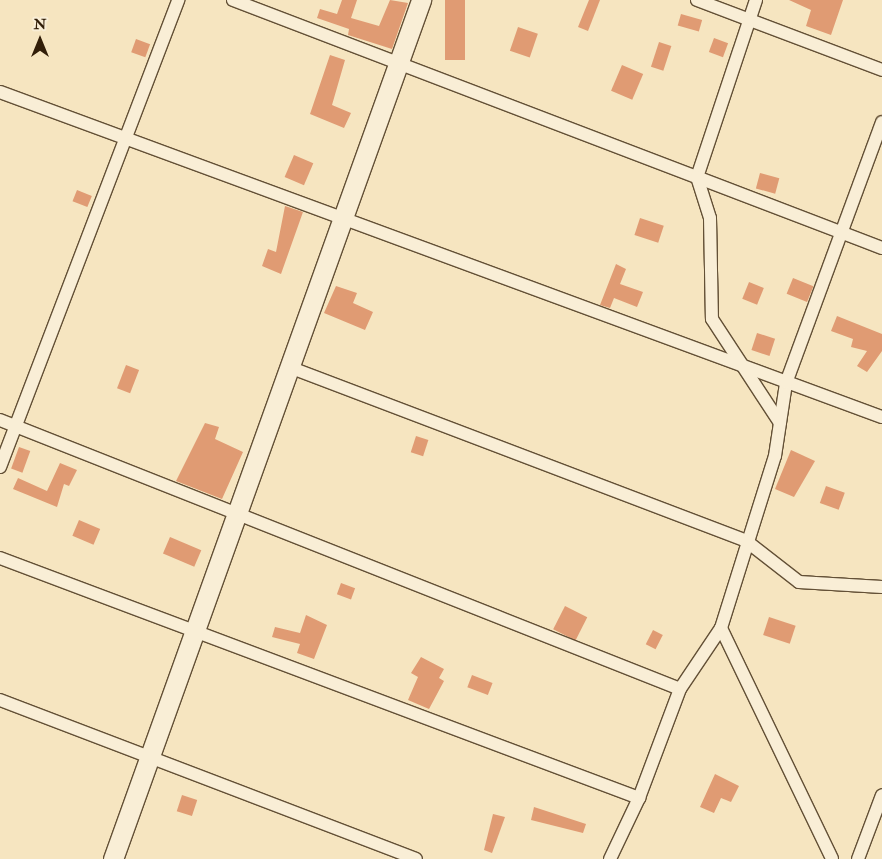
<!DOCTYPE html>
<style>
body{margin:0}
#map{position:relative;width:882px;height:859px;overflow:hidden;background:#f6e5c0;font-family:"IM FELL Double Pica",serif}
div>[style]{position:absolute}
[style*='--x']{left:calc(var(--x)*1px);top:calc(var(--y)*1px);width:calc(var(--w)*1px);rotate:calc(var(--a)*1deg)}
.building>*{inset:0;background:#e09b73;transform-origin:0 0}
.roads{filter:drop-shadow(1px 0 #635036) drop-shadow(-1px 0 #635036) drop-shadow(0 1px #635036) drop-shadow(0 -1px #635036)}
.street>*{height:12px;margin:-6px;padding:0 6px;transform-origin:6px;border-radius:6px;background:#f9eed6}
.secondary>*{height:19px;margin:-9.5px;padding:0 9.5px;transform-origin:9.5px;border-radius:9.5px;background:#f9eed6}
span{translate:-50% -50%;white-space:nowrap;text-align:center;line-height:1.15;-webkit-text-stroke:4.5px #f9eed6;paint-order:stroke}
.north{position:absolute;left:15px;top:15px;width:50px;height:50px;-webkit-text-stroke:4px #f9eed6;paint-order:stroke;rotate:0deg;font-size:14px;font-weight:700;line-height:20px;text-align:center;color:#321e08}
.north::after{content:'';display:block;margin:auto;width:18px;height:22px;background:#321e08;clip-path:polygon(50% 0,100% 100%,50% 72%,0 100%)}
</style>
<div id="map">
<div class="building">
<div style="clip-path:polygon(342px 0,357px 0,351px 18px,379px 26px,390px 0,408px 3px,392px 49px,348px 35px,349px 29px,317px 18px,320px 9px,337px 14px)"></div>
<div style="left:445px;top:0;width:20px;height:60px"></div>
<div style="clip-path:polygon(589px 0,600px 0,588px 31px,578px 27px)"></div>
<div style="clip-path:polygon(789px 0,843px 0,831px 35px,806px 26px,811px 10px)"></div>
<div style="left:681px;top:14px;width:22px;height:12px;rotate:16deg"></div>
<div style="left:518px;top:27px;width:21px;height:25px;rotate:19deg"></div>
<div style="left:714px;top:38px;width:15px;height:15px;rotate:20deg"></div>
<div style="left:136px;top:39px;width:15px;height:14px;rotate:20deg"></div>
<div style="left:659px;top:42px;width:13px;height:26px;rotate:18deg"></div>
<div style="clip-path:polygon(330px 55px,345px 60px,332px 105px,351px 113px,344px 128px,310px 114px)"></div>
<div style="left:622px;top:65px;width:23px;height:28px;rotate:23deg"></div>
<div style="left:294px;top:155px;width:21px;height:24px;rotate:23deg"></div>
<div style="left:760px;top:173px;width:20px;height:16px;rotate:15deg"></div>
<div style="left:77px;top:190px;width:16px;height:12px;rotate:22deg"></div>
<div style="clip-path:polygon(285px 206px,303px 212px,281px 274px,262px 266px,268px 249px,276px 252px)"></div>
<div style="left:640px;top:218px;width:25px;height:18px;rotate:18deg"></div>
<div style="clip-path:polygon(616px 264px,626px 269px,620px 284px,643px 292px,637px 307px,614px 298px,610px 308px,600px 305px)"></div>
<div style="left:793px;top:278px;width:22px;height:17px;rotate:22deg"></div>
<div style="left:749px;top:282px;width:16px;height:18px;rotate:22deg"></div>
<div style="clip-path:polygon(336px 286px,357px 293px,353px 303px,373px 312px,365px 330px,324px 313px)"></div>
<div style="clip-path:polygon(837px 316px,882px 334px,882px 351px,867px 372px,857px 366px,867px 351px,851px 347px,853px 339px,831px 331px)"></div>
<div style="left:757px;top:333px;width:19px;height:18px;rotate:18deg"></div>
<div style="left:126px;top:365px;width:14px;height:25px;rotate:21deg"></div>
<div style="clip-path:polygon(205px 423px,219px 427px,215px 439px,243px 452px,222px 499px,176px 481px)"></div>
<div style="left:416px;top:436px;width:13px;height:17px;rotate:18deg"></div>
<div style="left:19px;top:447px;width:12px;height:23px;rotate:20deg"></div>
<div style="clip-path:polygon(791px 450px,815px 461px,794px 497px,775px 489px)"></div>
<div style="clip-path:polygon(60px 463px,77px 470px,69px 486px,64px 484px,57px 507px,13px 489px,18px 478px,47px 491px)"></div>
<div style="left:826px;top:486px;width:20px;height:18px;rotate:20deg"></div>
<div style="left:79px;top:520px;width:23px;height:17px;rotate:23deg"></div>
<div style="left:170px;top:537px;width:34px;height:18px;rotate:23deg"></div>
<div style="left:341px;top:583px;width:15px;height:12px;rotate:20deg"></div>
<div style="left:565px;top:606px;width:25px;height:26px;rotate:27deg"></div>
<div style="clip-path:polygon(306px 615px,327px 625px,314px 659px,297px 653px,300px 644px,272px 637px,275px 627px,300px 633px)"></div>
<div style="left:769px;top:617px;width:28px;height:19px;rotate:18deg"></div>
<div style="left:653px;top:630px;width:11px;height:16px;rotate:27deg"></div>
<div style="clip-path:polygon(421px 657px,444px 669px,439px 678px,444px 681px,429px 709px,408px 700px,418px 677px,411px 673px)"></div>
<div style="left:472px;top:675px;width:22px;height:13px;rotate:21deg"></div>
<div style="clip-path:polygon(715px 774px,739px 786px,731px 802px,721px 798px,714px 813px,700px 807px)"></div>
<div style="left:182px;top:795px;width:16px;height:17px;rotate:18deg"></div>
<div style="clip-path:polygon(534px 807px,586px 824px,583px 833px,531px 820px)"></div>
<div style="clip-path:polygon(493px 814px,505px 817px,492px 853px,484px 850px)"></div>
</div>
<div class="roads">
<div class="street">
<div style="--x:233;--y:0;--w:695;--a:20.91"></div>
<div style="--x:697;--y:0;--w:198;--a:20.7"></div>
<div style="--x:756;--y:0;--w:187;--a:108.4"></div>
<div style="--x:697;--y:177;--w:43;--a:72.4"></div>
<div style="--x:710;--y:218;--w:101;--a:88.9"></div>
<div style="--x:712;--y:319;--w:124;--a:56.8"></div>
<div style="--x:0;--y:92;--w:940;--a:20.23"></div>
<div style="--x:289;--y:367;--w:488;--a:20.8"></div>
<div style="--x:745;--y:540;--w:68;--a:37.9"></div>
<div style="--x:799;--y:582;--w:83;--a:3.4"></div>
<div style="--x:0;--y:420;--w:731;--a:21.58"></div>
<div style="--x:0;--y:467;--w:500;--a:-69.1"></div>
<div style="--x:0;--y:558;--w:683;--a:20.59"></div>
<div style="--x:721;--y:628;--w:256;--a:64.3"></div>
<div style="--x:0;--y:700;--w:445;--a:20.9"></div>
<div style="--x:610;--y:859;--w:68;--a:-64.6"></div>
<div style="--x:639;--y:798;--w:116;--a:-69.4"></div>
<div style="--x:680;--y:689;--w:73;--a:-56.1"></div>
<div style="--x:721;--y:628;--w:180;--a:-72.6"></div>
<div style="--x:775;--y:456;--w:74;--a:-81.4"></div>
<div style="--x:786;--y:383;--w:278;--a:-69.8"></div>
<div style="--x:858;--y:859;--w:68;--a:-69.4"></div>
</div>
<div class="secondary">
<div style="--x:113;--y:859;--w:913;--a:-70.27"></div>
</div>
</div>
<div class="north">N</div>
</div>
